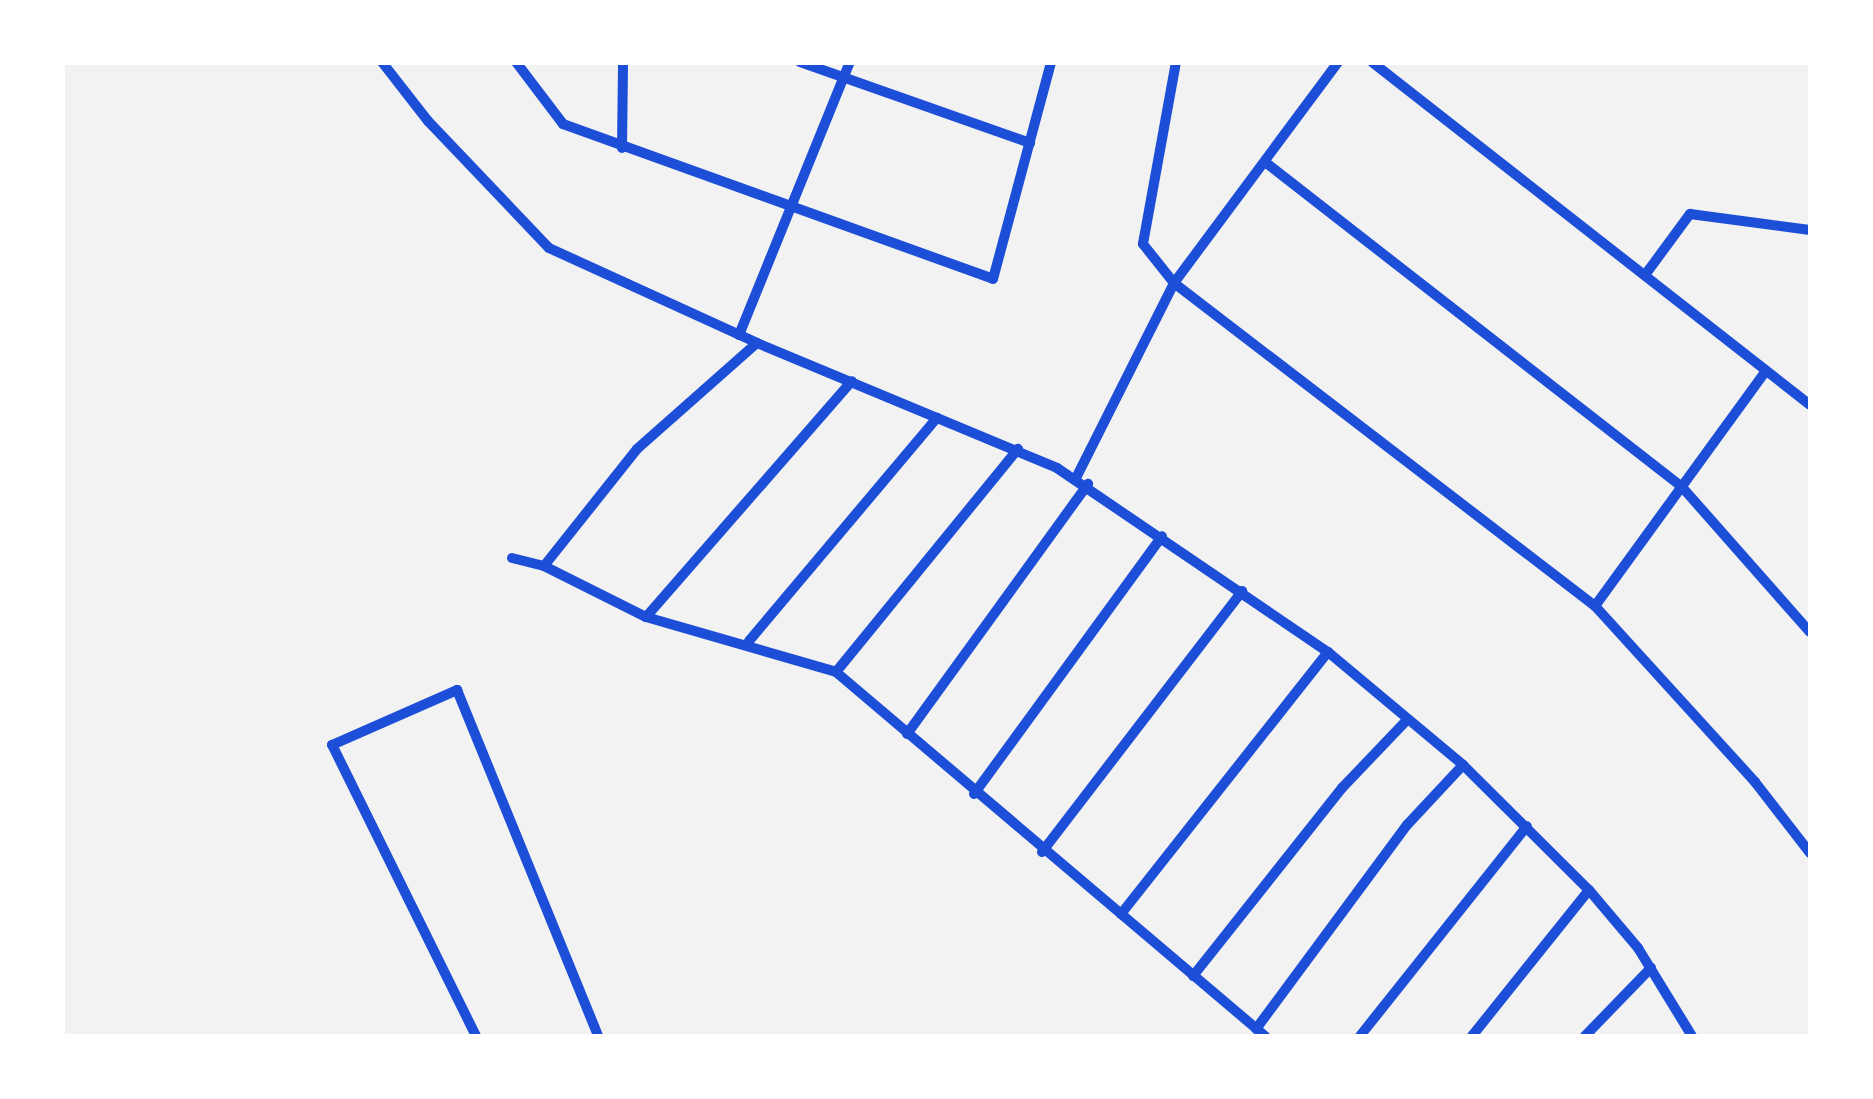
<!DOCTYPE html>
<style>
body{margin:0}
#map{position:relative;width:1873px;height:1099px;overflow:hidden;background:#f2f2f2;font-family:Montserrat,sans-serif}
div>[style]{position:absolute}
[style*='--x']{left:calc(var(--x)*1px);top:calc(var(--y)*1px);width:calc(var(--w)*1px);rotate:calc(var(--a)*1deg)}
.minor>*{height:10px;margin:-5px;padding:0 5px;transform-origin:5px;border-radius:5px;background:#1d4ed8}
span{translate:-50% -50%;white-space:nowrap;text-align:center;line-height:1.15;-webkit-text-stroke:10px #fff;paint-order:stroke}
.frame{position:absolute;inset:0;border:65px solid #fff;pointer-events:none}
</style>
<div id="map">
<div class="minor">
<div style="--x:382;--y:62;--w:75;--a:52.1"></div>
<div style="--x:428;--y:121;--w:175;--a:46.4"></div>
<div style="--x:549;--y:248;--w:229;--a:24.5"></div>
<div style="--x:757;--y:343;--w:325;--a:22.6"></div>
<div style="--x:1057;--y:468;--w:328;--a:34.2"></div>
<div style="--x:1328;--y:652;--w:176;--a:39.9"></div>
<div style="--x:1463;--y:765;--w:177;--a:44.8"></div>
<div style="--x:1589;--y:890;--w:76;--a:49.8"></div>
<div style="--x:1638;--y:948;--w:103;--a:58.5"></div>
<div style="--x:516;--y:62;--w:78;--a:52.8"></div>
<div style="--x:563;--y:124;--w:457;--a:19.8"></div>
<div style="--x:993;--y:279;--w:225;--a:-75"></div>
<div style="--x:800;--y:62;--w:244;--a:19.4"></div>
<div style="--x:1176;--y:62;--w:185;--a:100.3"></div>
<div style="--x:1143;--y:244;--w:50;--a:51.5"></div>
<div style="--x:1174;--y:283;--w:531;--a:37.5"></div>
<div style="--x:1595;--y:606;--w:238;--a:47.7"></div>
<div style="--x:1755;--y:782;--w:90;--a:52.2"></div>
<div style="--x:1372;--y:62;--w:556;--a:38.06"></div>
<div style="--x:622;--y:148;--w:86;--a:-89.3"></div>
<div style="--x:1265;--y:162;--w:529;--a:37.93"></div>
<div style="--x:1682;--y:487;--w:193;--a:48.6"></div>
<div style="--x:1645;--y:275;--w:76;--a:-53.6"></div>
<div style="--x:1690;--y:214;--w:121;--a:7.6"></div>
<div style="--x:739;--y:335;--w:295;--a:-67.9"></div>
<div style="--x:1076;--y:478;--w:218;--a:-63.3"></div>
<div style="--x:1174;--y:283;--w:275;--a:-53.4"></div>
<div style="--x:512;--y:558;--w:33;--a:14"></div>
<div style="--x:544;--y:566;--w:114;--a:26.6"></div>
<div style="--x:646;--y:617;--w:198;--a:16.1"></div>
<div style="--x:836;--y:672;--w:563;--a:40.31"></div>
<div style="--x:544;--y:566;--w:149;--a:-51.5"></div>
<div style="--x:637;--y:449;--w:160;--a:-41.5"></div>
<div style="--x:1595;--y:606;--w:291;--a:-54"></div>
<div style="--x:646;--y:617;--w:313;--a:-48.9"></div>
<div style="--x:749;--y:641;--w:292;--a:-49.9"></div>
<div style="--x:836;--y:672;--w:288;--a:-50.8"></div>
<div style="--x:907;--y:734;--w:309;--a:-54.1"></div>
<div style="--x:974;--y:794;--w:319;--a:-53.9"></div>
<div style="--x:1042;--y:852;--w:329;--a:-52.5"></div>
<div style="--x:1121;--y:914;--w:334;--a:-51.7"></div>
<div style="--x:1193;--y:976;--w:240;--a:-51.6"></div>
<div style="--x:1342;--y:788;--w:95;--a:-46.3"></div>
<div style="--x:1256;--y:1029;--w:254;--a:-53.5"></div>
<div style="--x:1407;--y:825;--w:82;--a:-47"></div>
<div style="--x:476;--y:1036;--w:325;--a:-116.3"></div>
<div style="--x:332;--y:745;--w:137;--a:-23.7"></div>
<div style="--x:457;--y:690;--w:374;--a:67.8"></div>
<div style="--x:1360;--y:1036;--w:268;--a:-51.5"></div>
<div style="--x:1472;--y:1036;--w:187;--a:-51.3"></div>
<div style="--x:1585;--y:1036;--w:95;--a:-45.9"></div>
</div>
<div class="frame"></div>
</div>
